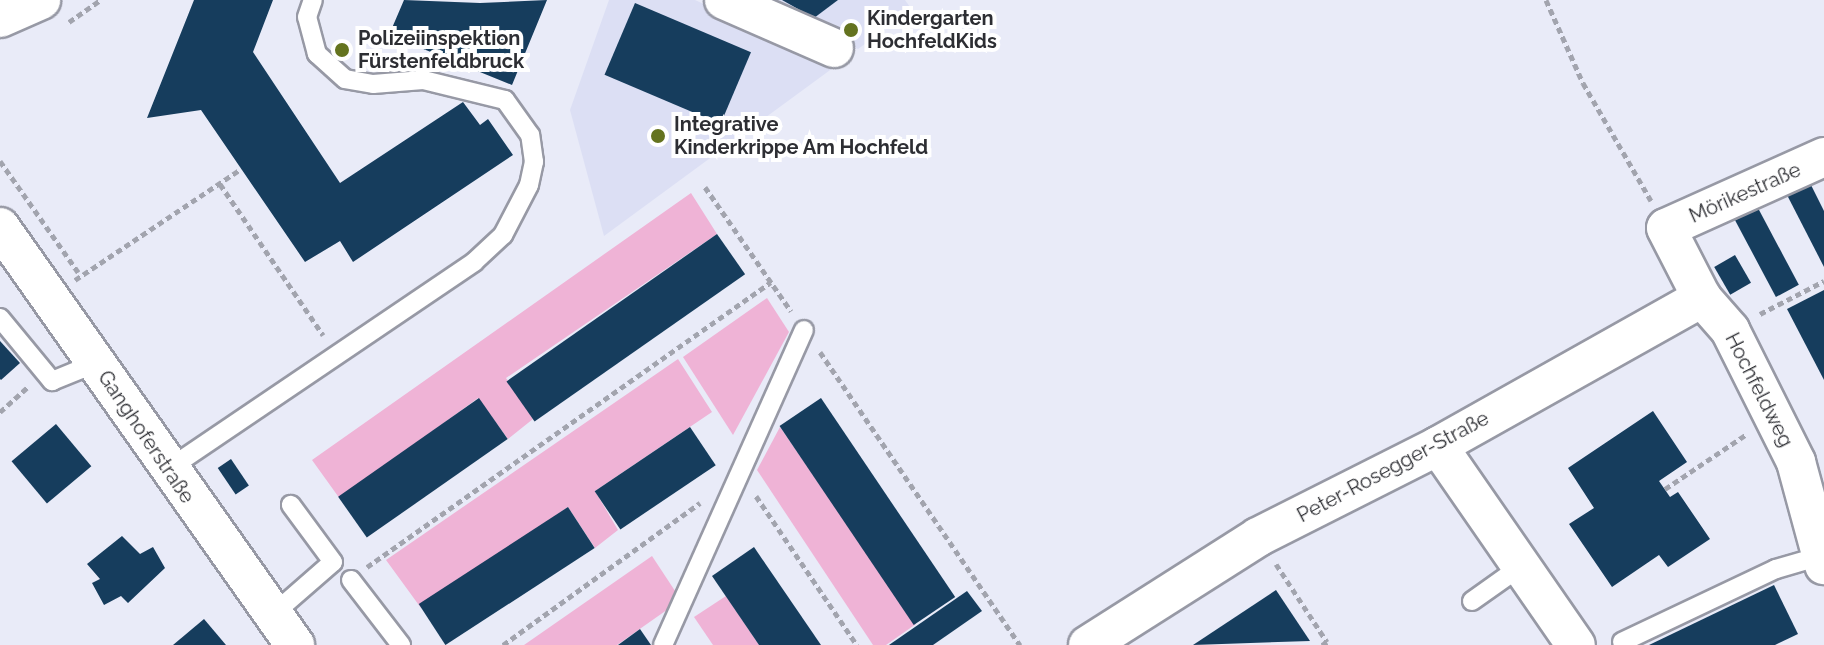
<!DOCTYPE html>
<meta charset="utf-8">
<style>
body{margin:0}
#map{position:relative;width:1824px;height:645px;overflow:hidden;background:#e9ebf8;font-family:Raleway,sans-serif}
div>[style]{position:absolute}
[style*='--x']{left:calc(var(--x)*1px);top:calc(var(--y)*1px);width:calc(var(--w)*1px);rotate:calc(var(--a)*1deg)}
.built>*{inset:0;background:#dcdff4}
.green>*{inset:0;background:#efb3d6}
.building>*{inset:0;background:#163d5d;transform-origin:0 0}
.path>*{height:5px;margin-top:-2.5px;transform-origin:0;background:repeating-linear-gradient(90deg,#a2a4ae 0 6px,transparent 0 10px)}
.roads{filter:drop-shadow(2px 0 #9799a5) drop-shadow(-2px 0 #9799a5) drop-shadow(0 2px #9799a5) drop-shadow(0 -2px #9799a5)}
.lane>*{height:18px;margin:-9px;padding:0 9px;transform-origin:9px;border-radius:9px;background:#fff}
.street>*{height:38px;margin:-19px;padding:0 19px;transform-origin:19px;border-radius:19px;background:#fff}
.dots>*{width:22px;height:22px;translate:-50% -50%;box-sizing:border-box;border:4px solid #fff;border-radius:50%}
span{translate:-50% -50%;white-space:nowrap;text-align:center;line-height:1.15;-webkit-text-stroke:8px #fff;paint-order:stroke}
.poi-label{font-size:20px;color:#2d2e33;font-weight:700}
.left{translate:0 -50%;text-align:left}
.street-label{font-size:20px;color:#2d2e33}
</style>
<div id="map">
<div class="built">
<div style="clip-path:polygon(609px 0,695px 0,837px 65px,604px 236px,570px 110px)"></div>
<div style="clip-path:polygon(753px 0,905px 0,912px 10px,858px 49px)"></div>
</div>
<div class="green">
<div style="clip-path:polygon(691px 193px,717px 234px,506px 378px,533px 419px,508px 439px,478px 398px,340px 499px,312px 460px)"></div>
<div style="clip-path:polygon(767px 298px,789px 332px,733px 435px,683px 357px)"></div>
<div style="clip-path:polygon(678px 359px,712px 412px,595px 491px,618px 530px,595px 548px,568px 507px,421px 608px,386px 560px)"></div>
<div style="clip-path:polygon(780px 427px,916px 624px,886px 645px,873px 645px,757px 470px)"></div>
<div style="clip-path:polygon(652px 556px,681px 600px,617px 645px,524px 645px)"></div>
<div style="clip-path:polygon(726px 596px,759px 645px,713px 645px,694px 617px)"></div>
</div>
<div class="building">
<div style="clip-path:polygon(194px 0,273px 0,253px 52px,340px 183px,463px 102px,480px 125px,488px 119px,513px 155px,353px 262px,340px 241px,305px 262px,201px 110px,147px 118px)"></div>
<div style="clip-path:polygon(404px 0,480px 3px,547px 0,512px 85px,389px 35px)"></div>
<div style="clip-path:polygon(782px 0,838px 0,814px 18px)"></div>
<div style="left:635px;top:3px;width:126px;height:78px;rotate:23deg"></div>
<div style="clip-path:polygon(1809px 181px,1824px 211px,1824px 267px,1786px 193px)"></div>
<div style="left:1758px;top:208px;width:87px;height:26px;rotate:62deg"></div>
<div style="left:717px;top:234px;width:49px;height:257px;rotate:55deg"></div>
<div style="left:1735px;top:255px;width:32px;height:24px;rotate:60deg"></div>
<div style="clip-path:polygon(1824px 290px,1824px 380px,1787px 309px)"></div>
<div style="clip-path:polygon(0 341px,20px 363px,1px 380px,0 379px)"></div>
<div style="left:479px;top:398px;width:50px;height:172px;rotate:55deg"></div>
<div style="left:821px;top:398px;width:240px;height:50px;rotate:56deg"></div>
<div style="clip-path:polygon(1653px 411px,1687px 462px,1659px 481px,1670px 497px,1678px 492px,1710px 539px,1668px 567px,1659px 555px,1612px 587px,1569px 524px,1594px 508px,1568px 468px)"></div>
<div style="left:56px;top:424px;width:55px;height:58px;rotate:50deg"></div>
<div style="left:690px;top:427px;width:46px;height:115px;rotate:56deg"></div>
<div style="left:231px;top:459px;width:32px;height:16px;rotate:56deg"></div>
<div style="left:568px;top:507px;width:49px;height:178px;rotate:57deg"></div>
<div style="clip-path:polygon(122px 536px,140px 554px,153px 547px,165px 568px,128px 603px,121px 596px,104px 605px,92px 583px,100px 579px,87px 564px)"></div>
<div style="clip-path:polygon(754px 547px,821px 645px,759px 645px,712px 576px)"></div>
<div style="clip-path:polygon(1774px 585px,1798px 634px,1775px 645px,1649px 645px)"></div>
<div style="clip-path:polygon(1276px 590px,1310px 641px,1193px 645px)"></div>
<div style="clip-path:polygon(967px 591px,982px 611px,933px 645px,889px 645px)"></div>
<div style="clip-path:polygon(204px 619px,226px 645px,173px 645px)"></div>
<div style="clip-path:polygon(640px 629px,651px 645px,618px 645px)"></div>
</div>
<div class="path">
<div style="--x:1546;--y:0;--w:91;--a:66"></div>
<div style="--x:1583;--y:83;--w:136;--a:60"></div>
<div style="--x:69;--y:22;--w:38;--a:-35"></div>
<div style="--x:0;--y:161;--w:136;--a:54.9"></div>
<div style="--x:220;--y:184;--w:183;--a:55.7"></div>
<div style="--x:705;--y:187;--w:151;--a:55.3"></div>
<div style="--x:75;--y:280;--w:200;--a:-33.8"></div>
<div style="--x:1760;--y:314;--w:72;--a:-27.3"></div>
<div style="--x:820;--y:352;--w:355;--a:55.7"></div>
<div style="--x:0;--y:412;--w:39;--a:-42"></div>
<div style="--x:1665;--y:489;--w:99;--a:-33.9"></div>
<div style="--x:756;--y:496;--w:180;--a:55.9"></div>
<div style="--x:1276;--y:564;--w:93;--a:56.8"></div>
<div style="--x:1327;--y:642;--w:6;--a:149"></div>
<div style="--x:367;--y:567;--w:494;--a:-35.2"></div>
<div style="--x:503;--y:645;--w:243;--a:-35.8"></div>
</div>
<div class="roads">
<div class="lane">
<div style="--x:0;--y:318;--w:82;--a:50.5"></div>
<div style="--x:52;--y:381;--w:48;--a:-22.2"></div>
<div style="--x:167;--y:470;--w:371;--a:-34.1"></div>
<div style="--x:474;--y:262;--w:40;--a:-43"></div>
<div style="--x:503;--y:235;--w:56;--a:-62.5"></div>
<div style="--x:529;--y:185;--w:24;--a:-78"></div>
<div style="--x:534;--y:162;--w:27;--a:-98"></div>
<div style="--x:530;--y:135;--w:43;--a:-125.5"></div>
<div style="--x:505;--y:100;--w:84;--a:-166.3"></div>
<div style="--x:423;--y:80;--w:50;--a:175.4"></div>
<div style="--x:373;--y:84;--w:28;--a:-170"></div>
<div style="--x:345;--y:79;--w:38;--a:-138"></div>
<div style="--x:317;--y:54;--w:38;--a:-105"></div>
<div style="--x:307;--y:17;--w:18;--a:-71"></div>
<div style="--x:351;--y:580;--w:82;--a:52.4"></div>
<div style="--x:1472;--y:601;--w:59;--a:-35.3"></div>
<div style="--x:271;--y:616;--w:82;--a:-41.1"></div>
<div style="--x:333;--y:562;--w:71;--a:-126.4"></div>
<div style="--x:1622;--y:642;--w:170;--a:-25.4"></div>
<div style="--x:1776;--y:569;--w:47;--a:-16.1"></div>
<div style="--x:663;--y:645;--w:345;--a:-65.9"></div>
</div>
<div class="street">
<div style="--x:724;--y:0;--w:120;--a:23.6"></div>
<div style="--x:0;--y:18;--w:45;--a:-23.7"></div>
<div style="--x:1824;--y:157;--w:173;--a:155.8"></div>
<div style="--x:1666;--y:228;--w:79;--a:62.8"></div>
<div style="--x:1702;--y:298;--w:43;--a:48.8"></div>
<div style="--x:1730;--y:330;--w:148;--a:63.4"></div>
<div style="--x:1796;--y:462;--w:107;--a:74.8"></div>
<div style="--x:0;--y:227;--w:512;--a:54.79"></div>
<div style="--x:1438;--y:446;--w:242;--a:55.3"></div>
<div style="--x:1088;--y:645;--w:201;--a:-32.4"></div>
<div style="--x:1258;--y:537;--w:202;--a:-26.8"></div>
<div style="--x:1438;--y:446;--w:303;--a:-29.3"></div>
</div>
</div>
<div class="dots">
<div style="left:851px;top:30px;background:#64731f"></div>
<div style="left:342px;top:50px;background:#64731f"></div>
<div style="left:658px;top:136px;background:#64731f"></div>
</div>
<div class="poi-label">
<span class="left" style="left:867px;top:30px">Kindergarten<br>HochfeldKids</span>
<span class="left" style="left:358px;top:50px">Polizeiinspektion<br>Fürstenfeldbruck</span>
<span class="left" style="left:674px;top:136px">Integrative<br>Kinderkrippe Am Hochfeld</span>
</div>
<div class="street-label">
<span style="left:1745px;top:193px;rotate:-24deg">Mörikestraße</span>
<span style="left:1759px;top:390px;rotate:63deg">Hochfeldweg</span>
<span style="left:146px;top:437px;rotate:56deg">Ganghoferstraße</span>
<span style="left:1393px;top:467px;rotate:-28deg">Peter-Rosegger-Straße</span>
</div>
</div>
